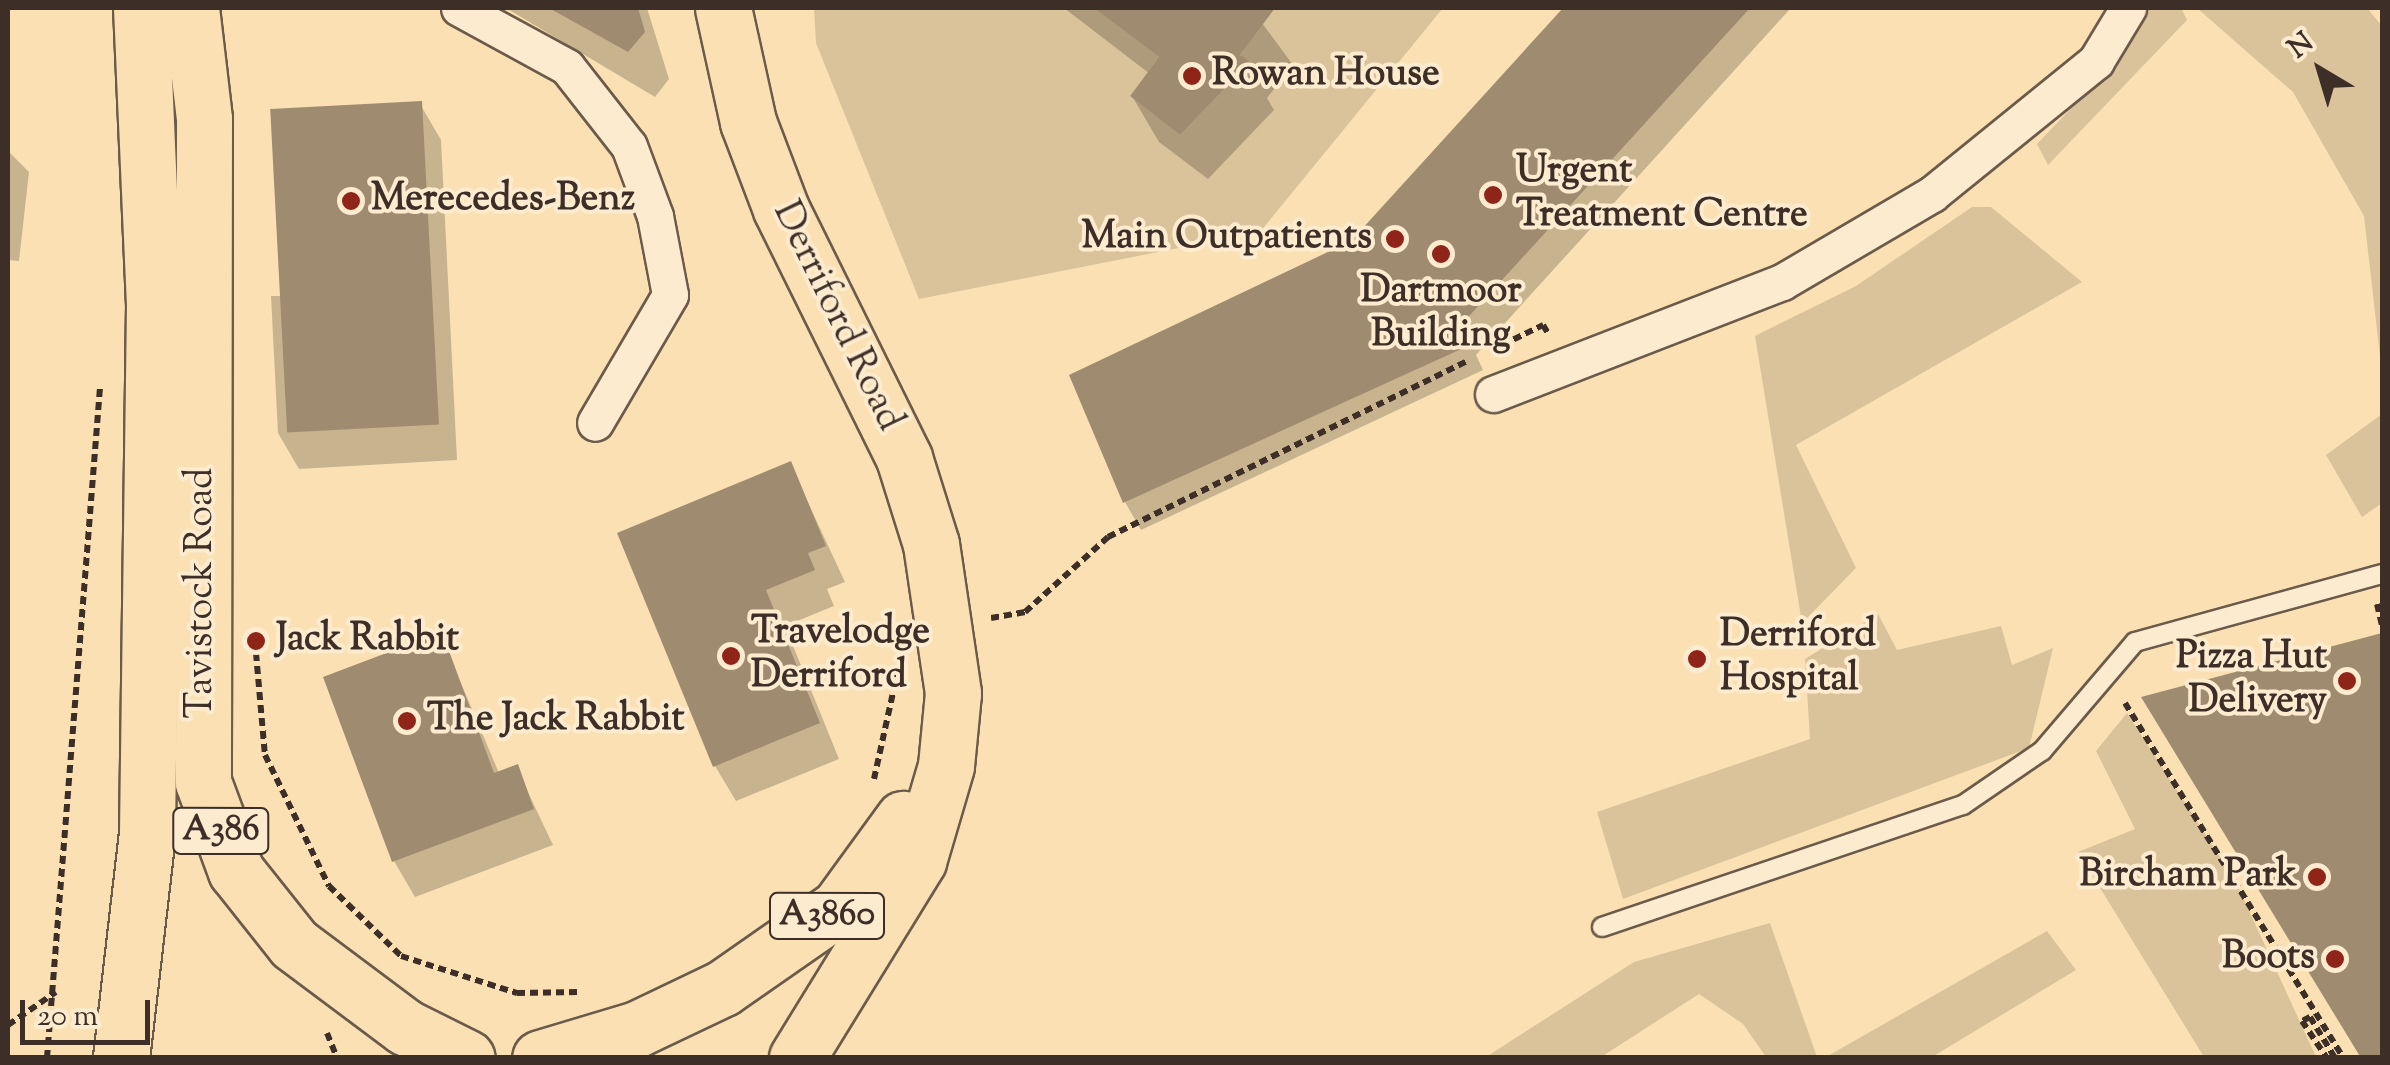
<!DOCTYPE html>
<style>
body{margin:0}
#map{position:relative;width:2390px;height:1065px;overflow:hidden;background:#fae0b3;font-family:"Sorts Mill Goudy",serif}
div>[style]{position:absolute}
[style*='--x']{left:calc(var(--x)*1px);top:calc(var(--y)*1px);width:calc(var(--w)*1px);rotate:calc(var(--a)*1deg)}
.green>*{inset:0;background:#dac29b}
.shadow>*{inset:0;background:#0003}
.building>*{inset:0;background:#9f8b70;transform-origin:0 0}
.path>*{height:6px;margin-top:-3px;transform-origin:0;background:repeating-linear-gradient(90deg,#3d2e27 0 8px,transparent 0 13px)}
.roads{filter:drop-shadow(2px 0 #6c5a4a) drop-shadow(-2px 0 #6c5a4a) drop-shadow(0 2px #6c5a4a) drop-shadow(0 -2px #6c5a4a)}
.lane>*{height:18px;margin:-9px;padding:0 9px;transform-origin:9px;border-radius:9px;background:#fcebce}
.street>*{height:35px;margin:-17.5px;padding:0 17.5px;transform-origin:17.5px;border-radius:17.5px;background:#fcebce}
.primary>*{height:55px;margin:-27.5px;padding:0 27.5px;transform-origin:27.5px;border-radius:27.5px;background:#fae0b3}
.highway>*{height:55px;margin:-27.5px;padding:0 27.5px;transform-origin:27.5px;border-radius:27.5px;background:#fae0b3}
.dots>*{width:28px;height:28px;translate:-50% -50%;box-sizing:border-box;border:5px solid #fcebce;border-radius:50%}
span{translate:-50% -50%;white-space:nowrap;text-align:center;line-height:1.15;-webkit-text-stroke:8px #fcebce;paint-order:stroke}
.shield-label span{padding:2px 8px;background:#fcebce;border:2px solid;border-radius:8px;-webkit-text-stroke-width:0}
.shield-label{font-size:35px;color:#3d2e27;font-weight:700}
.poi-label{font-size:38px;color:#3d2e27;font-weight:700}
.left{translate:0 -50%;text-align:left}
.right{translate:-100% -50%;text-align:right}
.street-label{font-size:38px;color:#3d2e27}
.frame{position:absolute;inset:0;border:10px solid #3d2e27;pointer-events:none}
.north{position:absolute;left:2270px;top:20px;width:100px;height:100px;-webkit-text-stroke:8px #fcebce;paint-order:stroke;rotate:322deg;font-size:28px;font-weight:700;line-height:40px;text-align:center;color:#3d2e27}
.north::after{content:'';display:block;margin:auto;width:35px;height:45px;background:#3d2e27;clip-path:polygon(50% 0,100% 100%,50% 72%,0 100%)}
.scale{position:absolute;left:20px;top:1000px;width:130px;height:45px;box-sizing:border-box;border:5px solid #3d2e27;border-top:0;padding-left:12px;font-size:30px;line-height:35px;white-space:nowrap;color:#3d2e27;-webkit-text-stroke:8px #fcebce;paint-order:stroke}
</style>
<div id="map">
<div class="green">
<div style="clip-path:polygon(814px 8px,1094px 8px,1159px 57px,1130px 96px,1180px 135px,1249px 63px,1240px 55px,1268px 17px,1255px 8px,1443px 8px,1260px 232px,919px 299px,816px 43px)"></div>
<div style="clip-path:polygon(2148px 8px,2181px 8px,2187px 20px,2048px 165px,2037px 144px,2119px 58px)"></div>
<div style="clip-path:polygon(2197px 8px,2367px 8px,2382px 26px,2382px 374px,2364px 216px,2293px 92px)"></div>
<div style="clip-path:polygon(1972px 207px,1991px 207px,2082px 282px,1796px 445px,1856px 568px,1802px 623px,1755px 336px,1856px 286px)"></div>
<div style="clip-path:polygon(2382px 414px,2382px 503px,2362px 517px,2326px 455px)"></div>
<div style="clip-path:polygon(1878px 614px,1897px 650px,2001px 626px,2012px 665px,2053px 648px,2029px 748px,1623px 899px,1597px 812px,1810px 739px,1805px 659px)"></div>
<div style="clip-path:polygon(2127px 713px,2235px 880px,2316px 1057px,2204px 1057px,2078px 852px,2135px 829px,2096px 751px)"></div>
<div style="clip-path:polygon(1770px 923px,1817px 1057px,1766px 1057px,1743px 1024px,1699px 994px,1601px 1057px,1486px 1057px,1634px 962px)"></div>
<div style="clip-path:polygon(2047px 931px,2076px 970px,1932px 1057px,1826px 1057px)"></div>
</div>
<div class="shadow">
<div style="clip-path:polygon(506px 8px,647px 8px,669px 79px,655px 97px)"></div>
<div style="clip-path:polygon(1064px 8px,1251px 8px,1293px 65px,1267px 98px,1274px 110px,1208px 179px,1159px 142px,1132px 96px,1150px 74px)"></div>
<div style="clip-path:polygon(1566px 8px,1791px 8px,1476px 355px,1483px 370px,1141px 530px,1125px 502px)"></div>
<div style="clip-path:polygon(420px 104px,441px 140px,457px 460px,299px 469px,278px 433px,271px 296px,282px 296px)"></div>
<div style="clip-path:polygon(8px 151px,29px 172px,19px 261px,8px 260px)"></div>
<div style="clip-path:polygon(790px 464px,845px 582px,827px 589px,834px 606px,785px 626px,839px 759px,736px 801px,715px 766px)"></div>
<div style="clip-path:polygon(441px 636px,499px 773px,516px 767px,553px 845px,415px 897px,394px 861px)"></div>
<div style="clip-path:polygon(2382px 636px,2382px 1058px,2363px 1058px,2145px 699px)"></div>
</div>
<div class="building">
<div style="clip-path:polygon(549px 8px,638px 8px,645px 32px,628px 52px)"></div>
<div style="clip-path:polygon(1094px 8px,1275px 8px,1240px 55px,1250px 62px,1180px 135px,1130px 96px,1159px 57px)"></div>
<div style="clip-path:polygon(1563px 8px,1750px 8px,1461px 325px,1470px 345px,1123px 503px,1069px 375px,1351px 241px)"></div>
<div style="left:422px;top:101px;width:324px;height:152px;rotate:87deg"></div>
<div style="clip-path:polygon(791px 461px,826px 546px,808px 553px,815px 570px,766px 590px,820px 723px,713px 767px,617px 533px)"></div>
<div style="clip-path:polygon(442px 632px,494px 773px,518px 764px,534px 809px,392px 862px,323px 677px)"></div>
<div style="clip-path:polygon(2382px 633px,2382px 1058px,2361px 1058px,2141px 697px)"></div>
</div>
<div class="path">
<div style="--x:1502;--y:345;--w:46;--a:-26"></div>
<div style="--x:1543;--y:325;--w:12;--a:59"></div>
<div style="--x:2377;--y:604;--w:23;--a:77"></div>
<div style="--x:991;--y:618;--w:35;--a:-10"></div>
<div style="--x:1025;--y:612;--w:112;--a:-42.1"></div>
<div style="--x:1108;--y:537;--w:401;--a:-26.1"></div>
<div style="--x:2228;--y:647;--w:19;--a:74"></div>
<div style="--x:256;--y:653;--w:102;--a:85"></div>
<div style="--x:265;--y:755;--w:146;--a:64"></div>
<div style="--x:329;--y:886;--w:100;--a:44.2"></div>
<div style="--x:401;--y:956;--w:122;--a:17.7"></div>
<div style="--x:517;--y:993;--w:62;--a:-0.9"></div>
<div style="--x:2125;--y:703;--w:417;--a:58.4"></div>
<div style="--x:874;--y:779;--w:107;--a:-77.6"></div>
<div style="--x:2310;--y:1017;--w:9;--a:153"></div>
<div style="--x:2302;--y:1021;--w:45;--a:56"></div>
<div style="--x:2310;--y:1017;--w:48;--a:58.6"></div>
<div style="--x:8;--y:1025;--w:58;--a:-34.5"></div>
<div style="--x:327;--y:1033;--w:27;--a:68"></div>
<div style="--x:47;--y:1058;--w:672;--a:-85.48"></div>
</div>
<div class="roads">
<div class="lane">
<div style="--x:1602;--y:927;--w:381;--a:-18.7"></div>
<div style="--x:1963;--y:805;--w:96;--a:-34.4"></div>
<div style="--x:2042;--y:751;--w:143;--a:-49.5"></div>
<div style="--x:2135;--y:642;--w:256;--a:-15.4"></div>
</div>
<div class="street">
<div style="--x:459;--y:8;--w:123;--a:28.6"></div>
<div style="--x:567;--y:67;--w:100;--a:51.9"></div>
<div style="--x:629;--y:146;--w:75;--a:69.6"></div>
<div style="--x:655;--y:216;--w:80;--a:79.2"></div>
<div style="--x:670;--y:295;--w:148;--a:120.4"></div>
<div style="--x:1493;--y:394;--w:310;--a:-21.2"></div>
<div style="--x:1782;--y:282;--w:174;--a:-30.4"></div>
<div style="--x:1932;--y:194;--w:211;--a:-39"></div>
<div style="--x:2096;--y:61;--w:62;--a:-58.9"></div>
</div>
<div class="primary">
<div style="--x:723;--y:8;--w:117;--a:77.6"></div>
<div style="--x:748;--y:122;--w:93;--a:69.2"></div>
<div style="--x:781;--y:209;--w:278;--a:63.7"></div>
<div style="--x:904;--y:458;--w:90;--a:72.6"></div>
<div style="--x:931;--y:544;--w:151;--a:81.6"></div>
<div style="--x:953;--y:693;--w:73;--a:95.5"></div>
<div style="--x:946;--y:766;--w:99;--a:106.4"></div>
<div style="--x:918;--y:861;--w:231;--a:121.6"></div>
<div style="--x:540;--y:1058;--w:101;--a:-16.6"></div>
<div style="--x:637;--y:1029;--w:95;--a:-25.5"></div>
<div style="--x:723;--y:988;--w:141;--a:-34.9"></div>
<div style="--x:839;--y:907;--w:109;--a:-54"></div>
</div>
<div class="highway">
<div style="--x:191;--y:8;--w:112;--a:83.3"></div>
<div style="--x:204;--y:119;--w:663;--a:90.09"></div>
<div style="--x:203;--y:782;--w:95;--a:69.7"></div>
<div style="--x:236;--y:871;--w:93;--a:51.5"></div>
<div style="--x:294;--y:944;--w:139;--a:36.8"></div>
<div style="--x:405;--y:1027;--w:69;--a:26.6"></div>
<div style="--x:121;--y:1058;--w:227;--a:-83.4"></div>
<div style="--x:147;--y:832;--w:527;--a:-89.24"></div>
<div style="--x:154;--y:305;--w:297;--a:-92.5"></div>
</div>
</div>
<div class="dots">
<div style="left:1192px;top:76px;background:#8f2418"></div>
<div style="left:1493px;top:195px;background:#8f2418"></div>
<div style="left:351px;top:201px;background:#8f2418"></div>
<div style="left:1395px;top:239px;background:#8f2418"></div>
<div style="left:1441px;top:254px;background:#8f2418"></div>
<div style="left:256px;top:641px;background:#8f2418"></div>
<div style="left:731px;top:656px;background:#8f2418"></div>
<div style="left:1697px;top:659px;background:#8f2418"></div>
<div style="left:2347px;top:681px;background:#8f2418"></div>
<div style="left:407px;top:721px;background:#8f2418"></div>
<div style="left:2317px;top:877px;background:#8f2418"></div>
<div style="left:2335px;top:959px;background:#8f2418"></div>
</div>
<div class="shield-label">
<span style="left:221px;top:831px">A386</span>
<span style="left:827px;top:916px">A3860</span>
</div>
<div class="poi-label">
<span class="left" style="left:1212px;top:76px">Rowan House</span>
<span class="left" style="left:1516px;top:195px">Urgent<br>Treatment Centre</span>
<span class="left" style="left:371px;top:201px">Merecedes-Benz</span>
<span class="right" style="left:1372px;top:239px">Main Outpatients</span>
<span style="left:1441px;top:315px">Dartmoor<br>Building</span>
<span class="left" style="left:751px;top:656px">Travelodge<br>Derriford</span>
<span class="left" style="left:1720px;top:659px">Derriford<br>Hospital</span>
<span class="left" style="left:276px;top:641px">Jack Rabbit</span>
<span class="right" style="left:2327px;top:681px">Pizza Hut<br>Delivery</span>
<span class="left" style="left:427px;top:721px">The Jack Rabbit</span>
<span class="right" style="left:2297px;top:877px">Bircham Park</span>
<span class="right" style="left:2315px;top:959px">Boots</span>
</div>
<div class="street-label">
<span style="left:836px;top:317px;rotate:64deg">Derriford Road</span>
<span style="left:203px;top:593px;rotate:-90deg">Tavistock Road</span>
</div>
<div class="frame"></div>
<div class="north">N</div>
<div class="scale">20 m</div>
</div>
